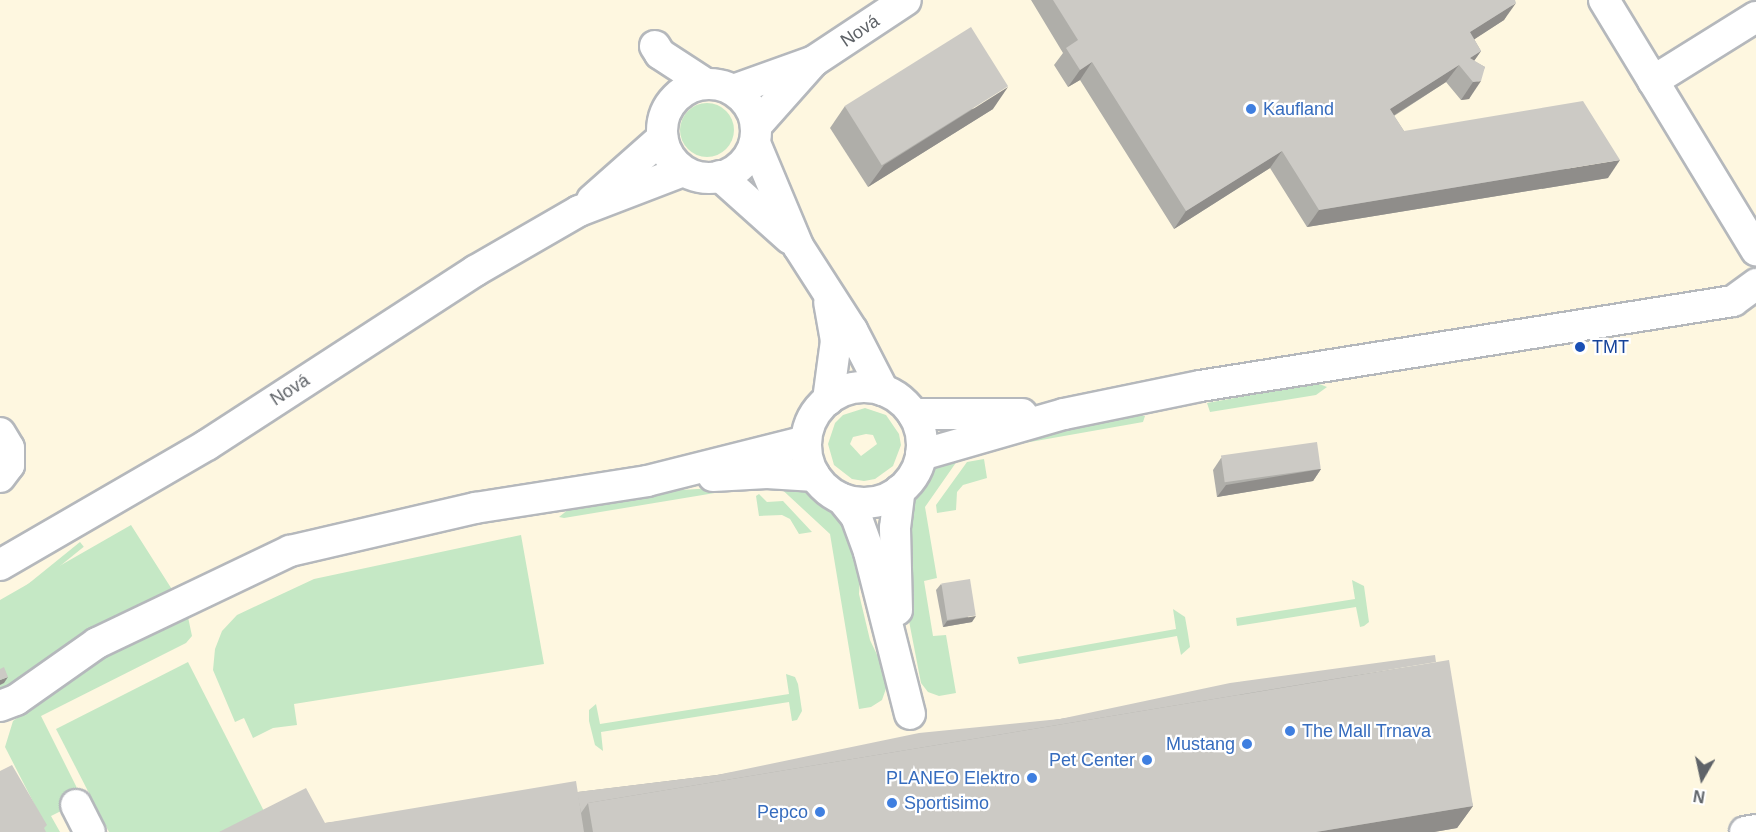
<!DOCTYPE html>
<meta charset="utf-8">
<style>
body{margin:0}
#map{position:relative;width:1756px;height:832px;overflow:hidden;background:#f1efe8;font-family:Helvetica,sans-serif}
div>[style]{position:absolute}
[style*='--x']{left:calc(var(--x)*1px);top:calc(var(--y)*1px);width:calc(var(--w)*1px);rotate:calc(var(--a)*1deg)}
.commercial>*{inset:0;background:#fef7e0;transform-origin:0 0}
.green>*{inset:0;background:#c5e8c5;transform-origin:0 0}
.round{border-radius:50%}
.roads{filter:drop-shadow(2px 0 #b5b8bc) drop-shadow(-2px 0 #b5b8bc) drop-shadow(0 2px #b5b8bc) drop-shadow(0 -2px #b5b8bc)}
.minor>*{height:30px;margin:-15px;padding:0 15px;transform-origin:15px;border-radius:15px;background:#fff}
.minor>.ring{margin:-15px;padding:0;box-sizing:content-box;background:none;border:30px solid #fff;border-radius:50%}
.wall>*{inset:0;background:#afaea9}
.shaded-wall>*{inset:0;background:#8f8d8a}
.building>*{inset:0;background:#cccac5;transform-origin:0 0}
.dots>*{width:16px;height:16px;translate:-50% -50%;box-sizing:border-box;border:3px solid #fff;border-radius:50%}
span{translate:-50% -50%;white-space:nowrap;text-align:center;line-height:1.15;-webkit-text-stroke:4.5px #fff;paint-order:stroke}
.street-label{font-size:18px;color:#5f6368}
.shop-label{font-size:18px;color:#366cbe}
.left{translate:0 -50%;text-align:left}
.right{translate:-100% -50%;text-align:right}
.transit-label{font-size:18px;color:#164399}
.north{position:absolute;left:1672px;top:748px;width:60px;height:60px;-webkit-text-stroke:4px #fff;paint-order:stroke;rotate:189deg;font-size:16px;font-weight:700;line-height:24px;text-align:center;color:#5f6368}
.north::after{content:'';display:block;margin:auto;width:21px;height:27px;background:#5f6368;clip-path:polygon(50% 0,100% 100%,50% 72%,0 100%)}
</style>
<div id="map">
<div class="commercial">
<div style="left:0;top:0;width:1756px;height:832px"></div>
</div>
<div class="green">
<div class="round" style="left:680px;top:103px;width:54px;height:54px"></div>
<div style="clip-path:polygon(1317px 383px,1327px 387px,1316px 395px,1210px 412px,1207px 403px)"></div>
<div style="clip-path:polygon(evenodd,865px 408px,886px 415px,899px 434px,901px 445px,893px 466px,875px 479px,864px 481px,852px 479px,834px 465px,828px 444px,835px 423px,843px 415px,865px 408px,866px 434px,873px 435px,877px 444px,861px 456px,850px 444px,853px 437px,866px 434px)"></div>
<div style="clip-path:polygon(1135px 415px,1145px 416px,1143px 422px,973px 452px,1068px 425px)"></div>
<div style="clip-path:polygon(962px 454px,925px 507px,937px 578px,924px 581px,933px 636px,946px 635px,956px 693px,939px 696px,928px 692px,921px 683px,909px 621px,911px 499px,937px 465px)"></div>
<div style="clip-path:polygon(984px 459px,987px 478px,963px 485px,957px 492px,956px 510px,937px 513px,936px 505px,967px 462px)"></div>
<div style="clip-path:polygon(776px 484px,795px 484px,846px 517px,861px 558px,859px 594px,870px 640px,889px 680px,882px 700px,871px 707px,859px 709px,830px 534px)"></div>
<div style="clip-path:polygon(763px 485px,564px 518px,559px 517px,569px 509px,616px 500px,681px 490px)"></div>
<div style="clip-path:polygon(759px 494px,767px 502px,783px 501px,812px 532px,799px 534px,790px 519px,782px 515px,759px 516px,756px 496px)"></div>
<div style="clip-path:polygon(131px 525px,173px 591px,101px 623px,0 690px,0 600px)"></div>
<div style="clip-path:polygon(521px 535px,544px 664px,294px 704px,297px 725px,273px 728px,253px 738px,244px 718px,235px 722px,213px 670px,215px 649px,222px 631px,237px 615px,314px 579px)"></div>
<div style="left:80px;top:542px;width:6px;height:91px;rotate:51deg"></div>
<div style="clip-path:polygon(1352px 580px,1364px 586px,1369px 622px,1364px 626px,1360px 627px,1356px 607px,1237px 626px,1236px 618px,1355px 599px)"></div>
<div style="clip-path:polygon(1173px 609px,1185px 617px,1188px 634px,1190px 647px,1181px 655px,1177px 636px,1019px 664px,1017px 657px,1176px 629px)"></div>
<div style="clip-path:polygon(188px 617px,192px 636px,186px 643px,41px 716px,83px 800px,51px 816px,60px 832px,42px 832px,44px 823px,5px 747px,13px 721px,100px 658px)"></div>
<div style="clip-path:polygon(188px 662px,269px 821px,247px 832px,109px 832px,56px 729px)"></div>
<div style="clip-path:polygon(786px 674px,795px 677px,798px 684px,802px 711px,797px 720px,792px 721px,789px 702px,601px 732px,603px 751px,595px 745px,589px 721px,589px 710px,596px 704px,600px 724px,789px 694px)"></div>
</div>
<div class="roads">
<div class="minor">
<div style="--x:1604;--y:0;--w:293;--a:58.7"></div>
<div style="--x:655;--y:46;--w:9;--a:58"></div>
<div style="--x:660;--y:54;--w:55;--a:33.1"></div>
<div style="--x:1653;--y:81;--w:121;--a:-31.9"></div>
<div class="ring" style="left:662px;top:84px;width:64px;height:64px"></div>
<div style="--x:733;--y:90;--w:86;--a:-19.7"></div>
<div style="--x:814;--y:61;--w:110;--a:-33.5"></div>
<div style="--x:756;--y:126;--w:84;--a:-48.4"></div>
<div style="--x:755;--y:143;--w:112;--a:67.3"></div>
<div style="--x:798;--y:246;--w:100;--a:57.3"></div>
<div style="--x:852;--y:330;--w:68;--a:62.7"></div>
<div style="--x:720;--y:176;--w:93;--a:41.9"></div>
<div style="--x:592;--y:200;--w:94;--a:-41.5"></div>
<div class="ring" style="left:806px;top:387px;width:86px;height:86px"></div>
<div style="--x:828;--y:400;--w:60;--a:-82.3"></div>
<div style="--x:836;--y:341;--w:39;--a:-100"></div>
<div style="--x:913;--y:414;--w:109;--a:0"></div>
<div style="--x:0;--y:433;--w:17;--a:59"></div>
<div style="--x:9;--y:448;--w:17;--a:90"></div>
<div style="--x:9;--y:465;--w:15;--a:127"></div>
<div style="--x:921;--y:455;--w:149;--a:-16"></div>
<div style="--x:1064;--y:414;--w:139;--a:-11.6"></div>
<div style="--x:1200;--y:386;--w:540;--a:-9.06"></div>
<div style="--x:1733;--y:301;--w:29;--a:-36"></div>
<div style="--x:713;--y:476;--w:54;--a:-3.2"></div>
<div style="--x:767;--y:473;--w:48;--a:3.6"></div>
<div style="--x:842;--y:499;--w:22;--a:51"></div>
<div style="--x:856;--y:516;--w:38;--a:70"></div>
<div style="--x:869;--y:552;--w:167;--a:75.8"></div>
<div style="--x:0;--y:565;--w:239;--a:-30.1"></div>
<div style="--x:207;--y:445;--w:320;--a:-33"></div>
<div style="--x:475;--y:271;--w:120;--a:-30"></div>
<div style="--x:579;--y:211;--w:111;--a:-21"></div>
<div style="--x:897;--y:610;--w:82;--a:-91.4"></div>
<div style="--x:895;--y:528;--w:38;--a:-83"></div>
<div style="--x:0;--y:706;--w:17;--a:-21"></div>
<div style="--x:16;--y:700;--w:99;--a:-35.1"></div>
<div style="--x:97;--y:643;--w:214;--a:-25.5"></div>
<div style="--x:290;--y:551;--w:190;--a:-13.1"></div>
<div style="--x:475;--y:508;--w:174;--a:-8.9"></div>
<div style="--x:647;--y:481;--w:164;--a:-14.1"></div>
<div style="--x:76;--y:805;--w:30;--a:63"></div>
<div style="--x:1745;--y:832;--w:11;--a:-10"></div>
</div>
</div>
<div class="wall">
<div style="clip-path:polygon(1031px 0,1515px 0,1504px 20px,1474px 39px,1481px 51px,1474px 61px,1485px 67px,1469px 99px,1461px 100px,1446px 82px,1394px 116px,1404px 131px,1608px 178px,1307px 227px,1270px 168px,1174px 229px,1080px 80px,1068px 87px,1054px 65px,1063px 53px)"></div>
<div style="clip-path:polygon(845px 106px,993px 109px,868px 187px,830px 128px)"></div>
<div style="clip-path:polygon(1221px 458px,1321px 469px,1313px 481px,1217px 497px,1213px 470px)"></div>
<div style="clip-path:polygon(941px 584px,972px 622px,943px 627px,936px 590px)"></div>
<div style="clip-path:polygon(1436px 663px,1473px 806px,1457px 828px,1434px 832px,219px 832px,325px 823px,717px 775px,1060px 719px)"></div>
</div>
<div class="shaded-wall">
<div style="clip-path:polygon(1516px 3px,1504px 20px,1458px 50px,1470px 32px)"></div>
<div style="clip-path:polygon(1481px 51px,1469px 68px,1470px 58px)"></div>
<div style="clip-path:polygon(1092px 62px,1080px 80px,1068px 87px,1080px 70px)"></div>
<div style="clip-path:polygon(1459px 65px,1446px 82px,1377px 126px,1390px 109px)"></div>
<div style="clip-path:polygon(1481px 81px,1469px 99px,1461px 100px,1473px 82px)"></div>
<div style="clip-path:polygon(1008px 87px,993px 109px,868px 187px,884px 165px)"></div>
<div style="clip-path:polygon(1282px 151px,1270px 168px,1174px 229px,1186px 211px)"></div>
<div style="clip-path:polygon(1620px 160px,1608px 178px,1307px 227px,1319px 210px)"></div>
<div style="clip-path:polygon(1321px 469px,1313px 481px,1217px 497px,1226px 485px)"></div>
<div style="clip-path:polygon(976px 616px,972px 622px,943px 627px,947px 621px)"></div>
<div style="clip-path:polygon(8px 677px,4px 683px,0 685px,0 680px)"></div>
<div style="clip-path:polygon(1473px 806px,1457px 828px,1434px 832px,1316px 832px)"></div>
</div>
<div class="building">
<div style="clip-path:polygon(1053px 0,1515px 0,1516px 3px,1470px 32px,1481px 51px,1470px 58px,1485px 67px,1481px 81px,1473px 82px,1459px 65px,1390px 109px,1404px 131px,1583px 101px,1620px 160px,1319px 210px,1282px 151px,1186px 211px,1092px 62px,1080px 70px,1066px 48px,1078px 40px)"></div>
<div style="left:971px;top:27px;width:70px;height:149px;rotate:58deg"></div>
<div style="left:1317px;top:442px;width:27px;height:97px;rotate:82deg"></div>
<div style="left:970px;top:579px;width:37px;height:29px;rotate:81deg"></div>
<div style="clip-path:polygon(1435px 655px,1436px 662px,588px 803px,581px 813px,577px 792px,717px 775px,919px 733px,1060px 719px,1230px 683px)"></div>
<div style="clip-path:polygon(1449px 660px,1473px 806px,1316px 832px,593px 832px,588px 803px)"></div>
<div style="clip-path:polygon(4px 667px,8px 677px,0 680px,0 669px)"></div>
<div style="clip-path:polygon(12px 765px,47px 825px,44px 828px,46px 832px,0 832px,0 771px)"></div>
<div style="clip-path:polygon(576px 781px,584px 832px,219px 832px,306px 788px,325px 823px)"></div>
</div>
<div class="dots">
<div style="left:1251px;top:109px;background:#3f7fe0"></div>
<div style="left:1580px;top:347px;background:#1a4fb4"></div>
<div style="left:1290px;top:731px;background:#3f7fe0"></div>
<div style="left:1247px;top:744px;background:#3f7fe0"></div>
<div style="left:1147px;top:760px;background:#3f7fe0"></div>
<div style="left:1032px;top:778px;background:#3f7fe0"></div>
<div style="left:892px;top:803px;background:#3f7fe0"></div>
<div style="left:820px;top:812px;background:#3f7fe0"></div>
</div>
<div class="street-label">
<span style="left:860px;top:31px;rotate:-34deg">Nová</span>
<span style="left:290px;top:390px;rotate:-33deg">Nová</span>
</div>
<div class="shop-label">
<span class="left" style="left:1263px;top:109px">Kaufland</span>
<span class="left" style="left:1302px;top:731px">The Mall Trnava</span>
<span class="right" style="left:1235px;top:744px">Mustang</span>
<span class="right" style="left:1135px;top:760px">Pet Center</span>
<span class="right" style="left:1020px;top:778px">PLANEO Elektro</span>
<span class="left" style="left:904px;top:803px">Sportisimo</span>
<span class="right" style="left:808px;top:812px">Pepco</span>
</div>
<div class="transit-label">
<span class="left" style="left:1592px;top:347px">TMT</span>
</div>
<div class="north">N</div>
</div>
